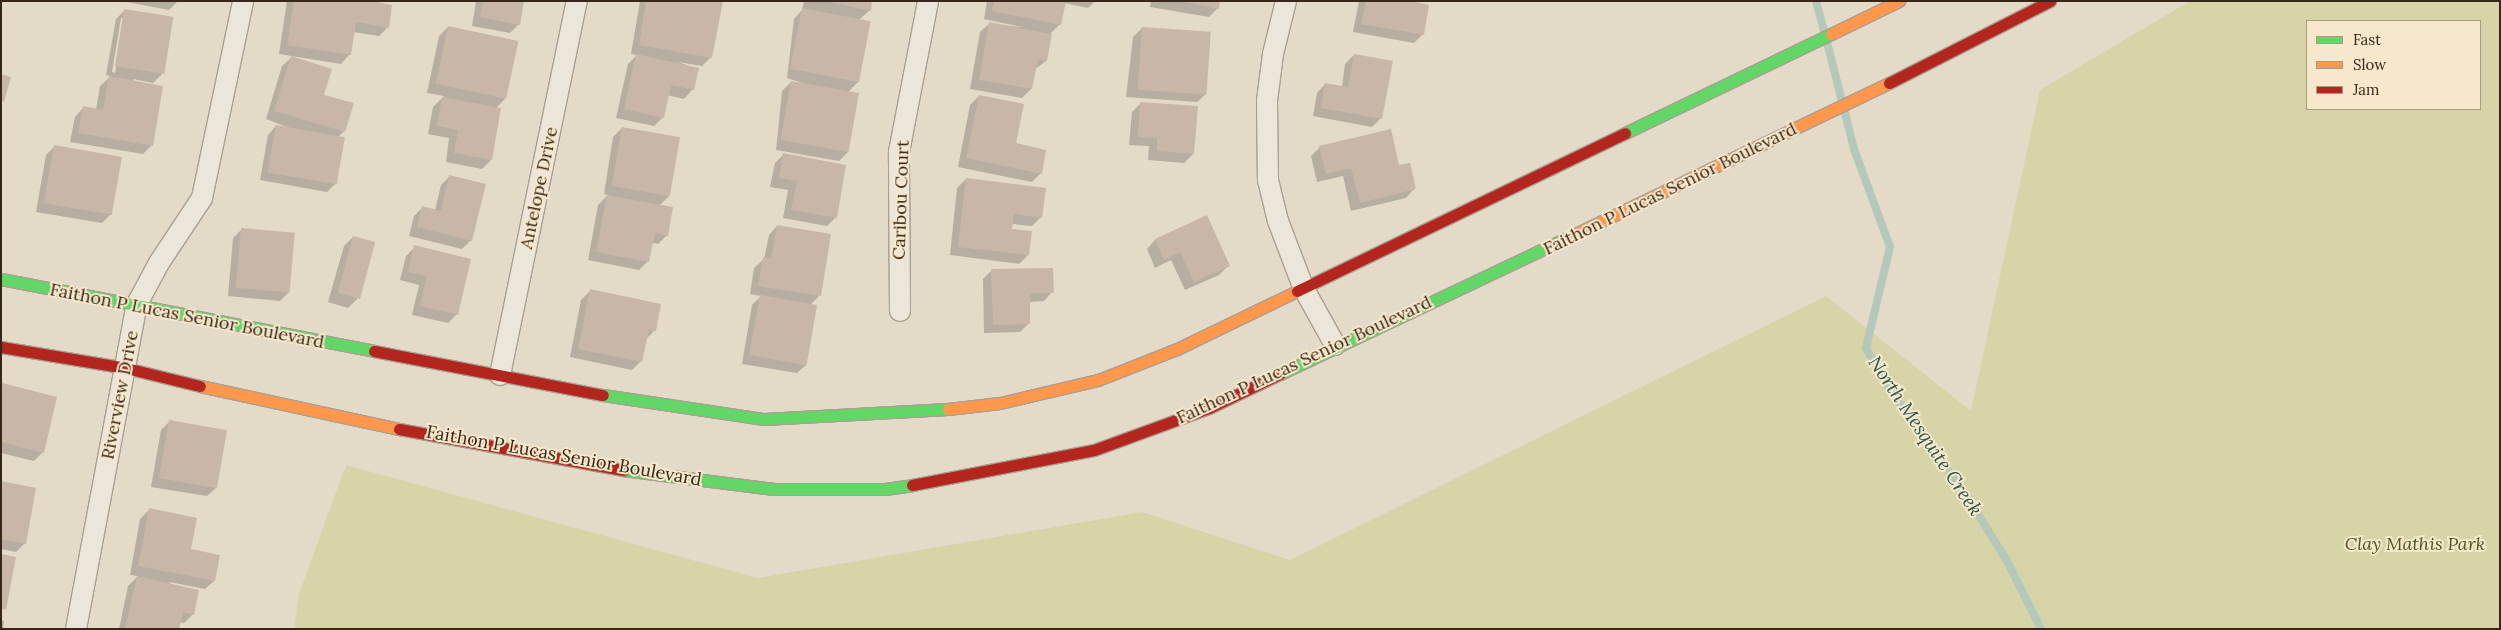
<!DOCTYPE html>
<style>
body{margin:0}
#map{position:relative;width:2501px;height:630px;overflow:hidden;background:#e4dac8;font-family:Lora,serif}
div>[style]{position:absolute}
[style*='--x']{left:calc(var(--x)*1px);top:calc(var(--y)*1px);width:calc(var(--w)*1px);rotate:calc(var(--a)*1deg)}
.green>*{inset:0;background:#d7d4a8}
.shadow>*{inset:0;background:#0003}
.stream>*{height:8px;margin:-4px;padding:0 4px;transform-origin:4px;border-radius:4px;background:#b4c9bb}
.building>*{inset:0;background:#c8b7a8;transform-origin:0 0}
.roads{filter:drop-shadow(1px 0 #a99f92) drop-shadow(-1px 0 #a99f92) drop-shadow(0 1px #a99f92) drop-shadow(0 -1px #a99f92)}
.street>*{height:20px;margin:-10px;padding:0 10px;transform-origin:10px;border-radius:10px;background:#ece5da}
.fast>*{height:11px;margin:-5.5px;padding:0 5.5px;transform-origin:5.5px;border-radius:5.5px;background:#63d668}
.slow>*{height:11px;margin:-5.5px;padding:0 5.5px;transform-origin:5.5px;border-radius:5.5px;background:#ff974d}
.jam>*{height:11px;margin:-5.5px;padding:0 5.5px;transform-origin:5.5px;border-radius:5.5px;background:#b3261e}
span{translate:-50% -50%;white-space:nowrap;text-align:center;line-height:1.15;-webkit-text-stroke:4px #f8e8cb;paint-order:stroke}
.street-label{font-size:18px;color:#37261a}
.park-label{font-size:18px;color:#4c561e;font-style:italic}
.water-label{font-size:19px;color:#275952;font-style:italic}
.frame{position:absolute;inset:0;border:2px solid #37261a;pointer-events:none}
.legend{position:absolute;left:2306px;top:20px;width:175px;height:90px;box-sizing:border-box;background:#f8e8cb;border:1px solid #ab9a84;margin:0;padding:6px 9px;list-style:none;font-size:15px;color:#37261a}
.legend li{display:flex;align-items:center;gap:10px;height:25px}
.legend b{width:25px;border:1px solid #ab9a84}
</style>
<div id="map">
<div class="green">
<div style="clip-path:polygon(evenodd,2190px 1px,2500px 1px,2500px 629px,294px 629px,299px 594px,346px 465px,758px 578px,1142px 512px,1290px 560px,1826px 296px,1971px 411px,2040px 90px,2190px 1px,2307px 21px,2480px 21px,2480px 109px,2307px 109px,2307px 21px)"></div>
</div>
<div class="shadow">
<div style="clip-path:polygon(121px 1px,178px 1px,169px 10px)"></div>
<div style="clip-path:polygon(287px 1px,365px 1px,388px 27px,379px 36px,353px 32px,349px 55px,341px 64px,279px 54px)"></div>
<div style="clip-path:polygon(476px 1px,523px 1px,519px 24px,510px 33px,472px 26px)"></div>
<div style="clip-path:polygon(640px 1px,721px 1px,711px 57px,702px 66px,678px 62px,697px 69px,692px 90px,684px 99px,667px 95px,663px 117px,654px 126px,616px 118px,628px 64px,637px 55px,631px 54px)"></div>
<div style="clip-path:polygon(804px 1px,871px 1px,870px 10px,859px 20px,859px 81px,848px 92px,848px 152px,839px 161px,776px 150px,782px 91px,791px 82px,812px 86px,787px 78px,794px 19px,802px 10px)"></div>
<div style="clip-path:polygon(987px 1px,1095px 1px,1088px 8px,1064px 3px,1060px 24px,1051px 33px,1046px 61px,1035px 69px,1031px 89px,1022px 98px,970px 89px,980px 32px,989px 24px,1022px 27px,984px 19px)"></div>
<div style="clip-path:polygon(1151px 1px,1219px 1px,1218px 8px,1209px 17px,1150px 7px)"></div>
<div style="clip-path:polygon(1359px 1px,1410px 1px,1423px 34px,1414px 43px,1353px 32px)"></div>
<div style="clip-path:polygon(evenodd,125px 10px,162px 74px,153px 83px,133px 79px,151px 146px,143px 154px,70px 142px,75px 117px,83px 108px,96px 110px,100px 86px,111px 76px,106px 75px,116px 19px,125px 10px,121px 18px,124px 18px,115px 73px,112px 72px,121px 18px)"></div>
<div style="clip-path:polygon(448px 27px,505px 99px,496px 108px,491px 160px,482px 169px,446px 162px,449px 138px,428px 134px,433px 107px,444px 96px,427px 93px,439px 36px)"></div>
<div style="clip-path:polygon(1142px 28px,1206px 94px,1197px 102px,1126px 97px,1133px 37px)"></div>
<div style="clip-path:polygon(1354px 55px,1381px 118px,1372px 127px,1313px 116px,1317px 93px,1325px 84px,1342px 87px,1345px 64px)"></div>
<div style="clip-path:polygon(291px 58px,344px 131px,338px 137px,336px 183px,327px 192px,260px 180px,268px 135px,276px 126px,292px 129px,266px 119px,282px 66px)"></div>
<div style="clip-path:polygon(979px 96px,1041px 173px,1032px 182px,958px 167px,970px 105px)"></div>
<div style="clip-path:polygon(1141px 103px,1193px 154px,1184px 163px,1148px 160px,1149px 146px,1129px 145px,1132px 112px)"></div>
<div style="clip-path:polygon(622px 128px,669px 196px,659px 206px,667px 235px,658px 244px,652px 243px,648px 261px,639px 270px,588px 260px,598px 205px,608px 195px,604px 194px,613px 137px)"></div>
<div style="clip-path:polygon(55px 146px,111px 214px,102px 223px,36px 212px,46px 155px)"></div>
<div style="clip-path:polygon(1320px 147px,1398px 167px,1414px 189px,1406px 198px,1351px 211px,1343px 176px,1317px 182px,1311px 156px)"></div>
<div style="clip-path:polygon(784px 154px,836px 217px,827px 226px,783px 218px,788px 190px,770px 187px,775px 163px)"></div>
<div style="clip-path:polygon(450px 176px,471px 240px,462px 249px,409px 236px,414px 216px,423px 207px,435px 210px,441px 185px)"></div>
<div style="clip-path:polygon(966px 179px,1041px 217px,1032px 226px,1012px 224px,1011px 230px,1030px 232px,1028px 255px,1019px 264px,950px 255px,957px 188px)"></div>
<div style="clip-path:polygon(1206px 217px,1228px 266px,1219px 275px,1185px 290px,1171px 260px,1155px 268px,1147px 249px,1155px 240px)"></div>
<div style="clip-path:polygon(777px 226px,830px 235px,819px 296px,810px 305px,806px 365px,797px 373px,742px 364px,752px 305px,761px 296px,750px 294px,754px 268px,764px 259px,769px 235px)"></div>
<div style="clip-path:polygon(242px 229px,289px 292px,280px 301px,228px 296px,233px 238px)"></div>
<div style="clip-path:polygon(353px 237px,357px 299px,348px 308px,328px 302px,344px 246px)"></div>
<div style="clip-path:polygon(415px 247px,457px 314px,448px 323px,412px 315px,419px 285px,400px 280px,406px 256px)"></div>
<div style="clip-path:polygon(991px 271px,1052px 292px,1044px 301px,1029px 302px,1029px 323px,1020px 332px,984px 333px,983px 279px)"></div>
<div style="clip-path:polygon(590px 291px,654px 331px,645px 340px,641px 361px,632px 370px,570px 357px,581px 300px)"></div>
<div style="clip-path:polygon(3px 384px,43px 452px,34px 461px,1px 453px)"></div>
<div style="clip-path:polygon(170px 421px,216px 488px,207px 496px,151px 487px,161px 430px)"></div>
<div style="clip-path:polygon(1px 483px,25px 543px,16px 552px,1px 549px)"></div>
<div style="clip-path:polygon(149px 510px,190px 550px,214px 581px,205px 589px,169px 582px,193px 614px,184px 623px,179px 622px,178px 629px,119px 629px,128px 586px,138px 576px,130px 575px,140px 519px)"></div>
<div style="clip-path:polygon(1px 620px,4px 621px,3px 629px,1px 629px)"></div>
</div>
<div class="stream">
<div style="--x:1816;--y:1;--w:31;--a:75"></div>
<div style="--x:1827;--y:42;--w:110;--a:75.8"></div>
<div style="--x:1854;--y:149;--w:104;--a:69.8"></div>
<div style="--x:1890;--y:247;--w:104;--a:103.4"></div>
<div style="--x:1866;--y:348;--w:48;--a:60.3"></div>
<div style="--x:1890;--y:390;--w:133;--a:54.2"></div>
<div style="--x:1968;--y:498;--w:74;--a:58.2"></div>
<div style="--x:2007;--y:561;--w:76;--a:63.4"></div>
</div>
<div class="building">
<div style="clip-path:polygon(294px 1px,372px 1px,392px 5px,389px 28px,356px 22px,351px 55px,287px 45px)"></div>
<div style="clip-path:polygon(483px 1px,524px 1px,520px 25px,480px 17px)"></div>
<div style="clip-path:polygon(646px 1px,723px 1px,712px 58px,639px 45px)"></div>
<div style="clip-path:polygon(825px 1px,872px 1px,871px 11px)"></div>
<div style="clip-path:polygon(994px 1px,1066px 1px,1061px 25px,992px 11px)"></div>
<div style="clip-path:polygon(1180px 1px,1220px 1px,1219px 9px)"></div>
<div style="clip-path:polygon(1366px 1px,1411px 1px,1429px 5px,1424px 35px,1361px 24px)"></div>
<div style="left:802px;top:8px;width:70px;height:62px;rotate:11deg"></div>
<div style="left:124px;top:9px;width:50px;height:58px;rotate:9deg"></div>
<div style="clip-path:polygon(989px 22px,1052px 34px,1047px 61px,1038px 59px,1032px 89px,979px 80px)"></div>
<div style="left:448px;top:26px;width:72px;height:59px;rotate:12deg"></div>
<div style="left:1142px;top:27px;width:69px;height:63px;rotate:4deg"></div>
<div style="clip-path:polygon(636px 54px,699px 68px,694px 90px,671px 85px,664px 118px,624px 109px)"></div>
<div style="clip-path:polygon(1354px 54px,1393px 61px,1382px 119px,1321px 108px,1325px 83px,1348px 87px)"></div>
<div style="clip-path:polygon(291px 56px,332px 69px,324px 95px,354px 103px,345px 132px,274px 111px)"></div>
<div style="clip-path:polygon(1px 74px,11px 77px,4px 102px,1px 101px)"></div>
<div style="clip-path:polygon(109px 76px,163px 86px,153px 146px,78px 133px,83px 106px,103px 110px)"></div>
<div style="left:791px;top:81px;width:69px;height:60px;rotate:10deg"></div>
<div style="clip-path:polygon(979px 95px,1024px 104px,1016px 143px,1046px 150px,1042px 174px,966px 158px)"></div>
<div style="clip-path:polygon(442px 97px,501px 108px,492px 160px,454px 153px,458px 130px,437px 126px)"></div>
<div style="clip-path:polygon(1140px 102px,1198px 106px,1194px 154px,1157px 151px,1157px 138px,1138px 137px)"></div>
<div style="left:276px;top:125px;width:70px;height:48px;rotate:10deg"></div>
<div style="left:622px;top:127px;width:59px;height:60px;rotate:10deg"></div>
<div style="clip-path:polygon(1391px 129px,1399px 165px,1410px 163px,1416px 189px,1360px 203px,1351px 168px,1326px 174px,1319px 146px)"></div>
<div style="left:54px;top:145px;width:69px;height:59px;rotate:10deg"></div>
<div style="clip-path:polygon(783px 153px,846px 165px,837px 218px,791px 210px,797px 181px,779px 178px)"></div>
<div style="clip-path:polygon(449px 175px,486px 184px,472px 241px,417px 227px,422px 206px,441px 211px)"></div>
<div style="clip-path:polygon(966px 178px,1046px 188px,1042px 218px,1014px 214px,1012px 229px,1032px 231px,1029px 255px,958px 247px)"></div>
<div style="clip-path:polygon(607px 195px,673px 207px,668px 236px,655px 233px,649px 262px,596px 252px)"></div>
<div style="clip-path:polygon(1207px 215px,1230px 266px,1194px 282px,1180px 252px,1164px 260px,1155px 239px)"></div>
<div style="clip-path:polygon(777px 225px,831px 234px,821px 296px,758px 286px,763px 257px,771px 259px)"></div>
<div style="left:241px;top:228px;width:54px;height:60px;rotate:5deg"></div>
<div style="left:353px;top:236px;width:23px;height:59px;rotate:15deg"></div>
<div style="clip-path:polygon(414px 245px,471px 259px,458px 315px,420px 306px,427px 276px,408px 272px)"></div>
<div style="clip-path:polygon(1053px 268px,1054px 293px,1030px 293px,1030px 324px,993px 325px,991px 269px)"></div>
<div style="clip-path:polygon(590px 289px,661px 304px,656px 331px,649px 330px,642px 362px,578px 349px)"></div>
<div style="left:760px;top:295px;width:58px;height:61px;rotate:10deg"></div>
<div style="clip-path:polygon(2px 383px,57px 397px,44px 453px,1px 442px)"></div>
<div style="left:169px;top:420px;width:59px;height:59px;rotate:10deg"></div>
<div style="clip-path:polygon(1px 481px,36px 488px,26px 544px,1px 539px)"></div>
<div style="clip-path:polygon(149px 508px,197px 518px,191px 549px,220px 555px,215px 581px,138px 566px)"></div>
<div style="clip-path:polygon(1px 554px,16px 557px,6px 610px,1px 609px)"></div>
<div style="clip-path:polygon(137px 576px,199px 590px,194px 615px,183px 612px,179px 629px,125px 629px)"></div>
</div>
<div class="roads">
<div class="street">
<div style="--x:1286;--y:1;--w:55;--a:103.8"></div>
<div style="--x:1273;--y:54;--w:47;--a:97.3"></div>
<div style="--x:1267;--y:101;--w:79;--a:89.3"></div>
<div style="--x:1268;--y:180;--w:42;--a:76.3"></div>
<div style="--x:1278;--y:221;--w:73;--a:69.1"></div>
<div style="--x:1304;--y:289;--w:64;--a:61"></div>
<div style="--x:900;--y:311;--w:159;--a:-90.4"></div>
<div style="--x:899;--y:152;--w:154;--a:-79.1"></div>
<div style="--x:500;--y:375;--w:382;--a:-78.4"></div>
<div style="--x:76;--y:629;--w:331;--a:-79.4"></div>
<div style="--x:137;--y:304;--w:47;--a:-61.8"></div>
<div style="--x:159;--y:263;--w:78;--a:-56.5"></div>
<div style="--x:202;--y:198;--w:201;--a:-78.2"></div>
</div>
<div class="fast">
<div style="--x:1625;--y:133;--w:229;--a:-25.7"></div>
<div style="--x:1;--y:279;--w:380;--a:10.9"></div>
<div style="--x:1280;--y:374;--w:320;--a:-25.4"></div>
<div style="--x:603;--y:395;--w:163;--a:8.5"></div>
<div style="--x:764;--y:419;--w:184;--a:-3.1"></div>
<div style="--x:623;--y:470;--w:152;--a:7.2"></div>
<div style="--x:774;--y:489;--w:111;--a:0"></div>
<div style="--x:885;--y:489;--w:27;--a:-8"></div>
</div>
<div class="slow">
<div style="--x:1831;--y:34;--w:76;--a:-25.9"></div>
<div style="--x:1569;--y:237;--w:355;--a:-25.7"></div>
<div style="--x:200;--y:386;--w:204;--a:12.2"></div>
<div style="--x:948;--y:409;--w:52;--a:-6.6"></div>
<div style="--x:1000;--y:403;--w:101;--a:-13.2"></div>
<div style="--x:1098;--y:380;--w:85;--a:-21.4"></div>
<div style="--x:1177;--y:349;--w:133;--a:-25.8"></div>
</div>
<div class="jam">
<div style="--x:1889;--y:83;--w:181;--a:-27"></div>
<div style="--x:1297;--y:291;--w:364;--a:-25.7"></div>
<div style="--x:1;--y:347;--w:127;--a:9.5"></div>
<div style="--x:126;--y:368;--w:76;--a:13.7"></div>
<div style="--x:374;--y:351;--w:233;--a:10.9"></div>
<div style="--x:399;--y:429;--w:228;--a:10.4"></div>
<div style="--x:912;--y:485;--w:185;--a:-10.9"></div>
<div style="--x:1094;--y:450;--w:122;--a:-20.1"></div>
<div style="--x:1209;--y:408;--w:79;--a:-25.6"></div>
</div>
</div>
<div class="street-label">
<span style="left:539px;top:188px;rotate:-78deg">Antelope Drive</span>
<span style="left:1670px;top:189px;rotate:-26deg">Faithon P Lucas Senior Boulevard</span>
<span style="left:901px;top:200px;rotate:-88deg">Caribou Court</span>
<span style="left:187px;top:316px;rotate:11deg">Faithon P Lucas Senior Boulevard</span>
<span style="left:1304px;top:360px;rotate:-25deg">Faithon P Lucas Senior Boulevard</span>
<span style="left:120px;top:395px;rotate:-79deg">Riverview Drive</span>
<span style="left:564px;top:456px;rotate:10deg">Faithon P Lucas Senior Boulevard</span>
</div>
<div class="park-label">
<span style="left:2415px;top:544px">Clay Mathis Park</span>
</div>
<div class="water-label">
<span style="left:1925px;top:436px;rotate:56deg">North Mesquite Creek</span>
</div>
<div class="frame"></div>
<ul class="legend">
<li><b style="height:6px;background:#63d668"></b>Fast</li>
<li><b style="height:6px;background:#ff974d"></b>Slow</li>
<li><b style="height:6px;background:#b3261e"></b>Jam</li>
</ul>
</div>
